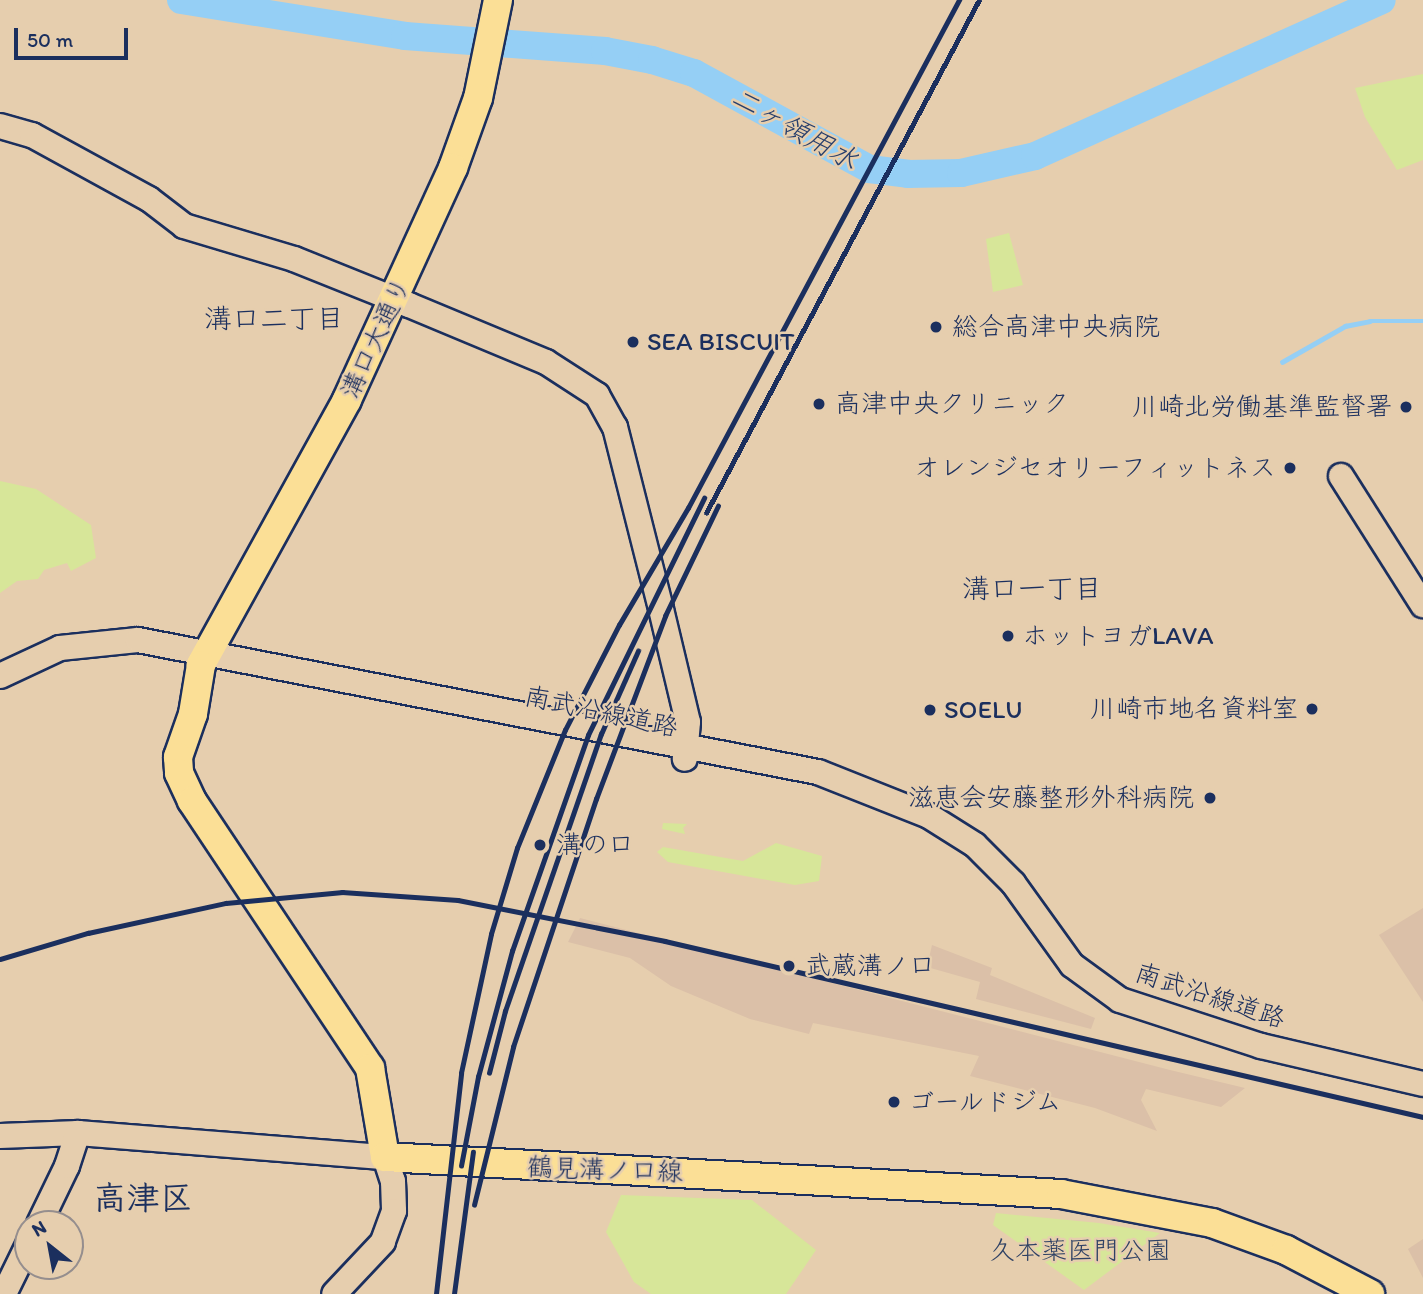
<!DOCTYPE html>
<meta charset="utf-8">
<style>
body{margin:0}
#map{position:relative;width:1423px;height:1294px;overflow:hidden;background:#e6ceae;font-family:Itim,"Klee One",sans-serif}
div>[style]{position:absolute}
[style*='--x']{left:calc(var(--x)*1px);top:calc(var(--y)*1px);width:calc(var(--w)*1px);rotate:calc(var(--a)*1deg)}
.built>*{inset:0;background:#dbc0a8}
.green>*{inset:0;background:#d7e699}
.stream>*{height:4.5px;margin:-2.25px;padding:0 2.25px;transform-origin:2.25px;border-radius:2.25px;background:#95cff5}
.river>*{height:28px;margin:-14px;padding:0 14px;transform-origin:14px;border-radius:14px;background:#95cff5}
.roads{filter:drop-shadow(2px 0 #1b2f5e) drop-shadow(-2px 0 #1b2f5e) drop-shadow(0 2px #1b2f5e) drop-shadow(0 -2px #1b2f5e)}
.secondary>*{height:24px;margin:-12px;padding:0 12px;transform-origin:12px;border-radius:12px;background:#e6ceae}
.primary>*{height:28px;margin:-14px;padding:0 14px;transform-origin:14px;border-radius:14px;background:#fbdf96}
.rail>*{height:4.5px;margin:-2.25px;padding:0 2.25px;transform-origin:2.25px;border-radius:2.25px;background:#1b2f5e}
.dots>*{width:19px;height:19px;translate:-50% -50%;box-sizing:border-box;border:4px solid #e6ceae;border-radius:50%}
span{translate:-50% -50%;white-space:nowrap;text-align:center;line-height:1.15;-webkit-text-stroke:5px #e6ceae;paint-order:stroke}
.poi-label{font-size:26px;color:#1b2f5e}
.left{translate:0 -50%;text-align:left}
.right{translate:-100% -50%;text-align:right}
.street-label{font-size:26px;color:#1b2f5e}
.park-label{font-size:26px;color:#2e4164}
.water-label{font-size:28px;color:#273f6d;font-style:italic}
.neighbourhood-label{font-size:28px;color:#1b2f5e}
.district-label{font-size:33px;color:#1b2f5e;font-weight:700}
.north{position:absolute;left:14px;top:1210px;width:70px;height:70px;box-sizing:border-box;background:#e6ceae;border:2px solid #958e8e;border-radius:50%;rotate:329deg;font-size:19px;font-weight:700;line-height:28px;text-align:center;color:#1b2f5e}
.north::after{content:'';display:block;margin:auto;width:24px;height:32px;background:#1b2f5e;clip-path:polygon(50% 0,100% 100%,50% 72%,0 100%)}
.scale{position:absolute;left:14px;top:28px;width:114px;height:32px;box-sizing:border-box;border:4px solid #1b2f5e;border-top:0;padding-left:9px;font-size:21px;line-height:24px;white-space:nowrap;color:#1b2f5e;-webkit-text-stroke:5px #e6ceae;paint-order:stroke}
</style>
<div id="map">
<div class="built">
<div style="clip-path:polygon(1423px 908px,1423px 1002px,1379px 935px)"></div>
<div style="clip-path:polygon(580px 918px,1170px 1070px,1245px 1088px,1221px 1107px,1146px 1089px,1141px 1100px,1157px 1131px,1095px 1108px,970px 1076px,979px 1056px,813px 1023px,809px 1034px,750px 1019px,671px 986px,630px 958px,568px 942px)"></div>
<div style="clip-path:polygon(932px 945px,992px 968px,990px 975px,1095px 1018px,1091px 1029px,976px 999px,980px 982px,927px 967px)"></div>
<div style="clip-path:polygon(1423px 1239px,1423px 1278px,1408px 1249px)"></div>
</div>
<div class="green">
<div style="clip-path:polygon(1423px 74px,1423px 160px,1397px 170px,1365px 117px,1355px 88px)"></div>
<div style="clip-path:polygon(1009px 233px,1023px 285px,993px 292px,986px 239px)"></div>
<div style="clip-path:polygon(0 481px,36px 489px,91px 525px,96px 558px,71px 571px,67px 563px,44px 570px,38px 579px,17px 581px,0 593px)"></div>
<div style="clip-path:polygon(663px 823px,687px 824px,683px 828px,685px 834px,662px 829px)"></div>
<div style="clip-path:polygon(776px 843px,822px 856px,819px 881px,795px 885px,668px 862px,657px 852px,663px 847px,743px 861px)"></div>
<div style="clip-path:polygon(621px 1195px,752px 1200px,816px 1250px,786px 1294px,651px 1294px,634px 1282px,606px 1232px)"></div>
<div style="clip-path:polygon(996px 1213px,1099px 1223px,1160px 1233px,1084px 1290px,993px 1225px)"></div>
</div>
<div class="stream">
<div style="--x:1282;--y:362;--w:73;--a:-29.7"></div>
<div style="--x:1345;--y:326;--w:25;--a:-11"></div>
<div style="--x:1370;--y:321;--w:53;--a:0"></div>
</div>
<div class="river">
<div style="--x:181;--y:0;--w:227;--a:9.1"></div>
<div style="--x:405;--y:36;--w:201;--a:4.3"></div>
<div style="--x:605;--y:51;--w:48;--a:10.8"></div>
<div style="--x:652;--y:60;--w:44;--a:17.2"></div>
<div style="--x:694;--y:73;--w:200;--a:28.7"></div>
<div style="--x:869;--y:169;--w:39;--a:7"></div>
<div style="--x:908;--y:174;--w:53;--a:-1.1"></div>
<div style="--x:961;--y:173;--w:76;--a:-12.9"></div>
<div style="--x:1035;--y:156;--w:380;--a:-24.2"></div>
</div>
<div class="roads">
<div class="secondary">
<div style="--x:0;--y:126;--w:33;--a:16"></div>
<div style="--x:32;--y:135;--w:133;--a:28.7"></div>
<div style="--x:149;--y:199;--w:44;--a:37.6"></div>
<div style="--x:184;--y:226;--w:115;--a:16.7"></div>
<div style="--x:294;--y:259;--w:124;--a:21.8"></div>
<div style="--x:409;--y:305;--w:148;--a:22.6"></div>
<div style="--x:546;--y:362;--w:61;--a:32.9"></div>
<div style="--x:597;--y:395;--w:37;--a:61"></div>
<div style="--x:615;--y:427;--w:188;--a:75.8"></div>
<div style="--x:661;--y:609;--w:116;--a:76.6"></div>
<div style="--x:688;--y:722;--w:37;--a:95"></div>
<div style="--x:1341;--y:476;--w:153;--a:57.6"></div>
<div style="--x:0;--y:676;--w:66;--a:-25"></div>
<div style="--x:60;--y:648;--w:78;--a:-5.9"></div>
<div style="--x:138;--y:640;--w:693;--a:10.99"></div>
<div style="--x:818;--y:772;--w:119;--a:21.6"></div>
<div style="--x:929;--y:816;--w:54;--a:32.2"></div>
<div style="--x:975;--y:845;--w:54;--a:45"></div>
<div style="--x:1013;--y:883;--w:101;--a:54.3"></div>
<div style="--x:1072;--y:965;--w:59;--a:36.1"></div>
<div style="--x:1120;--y:1000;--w:148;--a:18.1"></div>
<div style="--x:1261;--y:1046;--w:166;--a:13.2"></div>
<div style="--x:0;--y:1136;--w:78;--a:-2.2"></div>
<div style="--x:78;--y:1133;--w:308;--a:4.5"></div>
<div style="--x:385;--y:1157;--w:25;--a:72"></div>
<div style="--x:393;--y:1181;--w:30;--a:88"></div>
<div style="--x:394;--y:1211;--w:33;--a:110"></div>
<div style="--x:383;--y:1242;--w:71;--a:133.3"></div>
<div style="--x:39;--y:1224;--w:64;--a:-64.2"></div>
<div style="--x:67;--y:1166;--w:35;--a:-72"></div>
<div style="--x:4;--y:1294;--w:55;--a:-63.9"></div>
</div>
<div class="primary">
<div style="--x:498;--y:0;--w:100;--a:101.5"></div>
<div style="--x:478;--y:98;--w:74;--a:109.7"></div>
<div style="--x:453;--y:168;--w:255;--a:114.6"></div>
<div style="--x:347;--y:400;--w:303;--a:118.9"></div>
<div style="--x:201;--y:665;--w:50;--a:99.3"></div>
<div style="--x:193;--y:714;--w:46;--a:109.2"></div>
<div style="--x:178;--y:757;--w:16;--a:86"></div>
<div style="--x:179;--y:773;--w:31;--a:65"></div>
<div style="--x:192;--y:801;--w:321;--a:56.3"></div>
<div style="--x:370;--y:1068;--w:90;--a:80.4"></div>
<div style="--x:385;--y:1157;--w:677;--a:3.13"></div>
<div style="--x:1061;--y:1194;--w:154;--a:10.9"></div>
<div style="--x:1212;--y:1223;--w:79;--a:20"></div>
<div style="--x:1286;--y:1250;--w:95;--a:27.6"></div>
</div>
</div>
<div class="rail">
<div style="--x:706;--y:513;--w:581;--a:-61.98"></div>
<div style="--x:0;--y:959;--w:92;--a:-16.5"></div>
<div style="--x:88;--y:933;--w:141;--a:-12.3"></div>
<div style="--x:226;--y:903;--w:117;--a:-5.4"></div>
<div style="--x:342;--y:892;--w:116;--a:3.9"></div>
<div style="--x:458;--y:900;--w:211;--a:11.2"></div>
<div style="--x:665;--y:941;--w:778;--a:13.07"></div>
<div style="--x:489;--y:1073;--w:64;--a:-75.5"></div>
<div style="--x:505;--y:1011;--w:293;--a:-70.9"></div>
<div style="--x:601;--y:734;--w:91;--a:-66"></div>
<div style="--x:461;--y:1166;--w:91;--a:-79.2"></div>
<div style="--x:478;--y:1077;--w:131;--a:-74.9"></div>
<div style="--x:512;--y:951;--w:229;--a:-70.6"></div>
<div style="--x:588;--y:735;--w:264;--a:-63.9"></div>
<div style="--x:474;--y:1205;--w:163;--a:-76.1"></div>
<div style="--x:513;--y:1047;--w:262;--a:-71.5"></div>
<div style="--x:596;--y:799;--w:196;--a:-69.3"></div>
<div style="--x:665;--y:616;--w:122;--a:-64.3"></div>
<div style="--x:436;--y:1294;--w:222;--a:-83.5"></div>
<div style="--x:461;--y:1073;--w:142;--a:-77.8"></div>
<div style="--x:491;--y:934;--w:90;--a:-73.2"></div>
<div style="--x:517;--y:848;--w:127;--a:-67.9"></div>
<div style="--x:565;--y:730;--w:118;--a:-62.8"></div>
<div style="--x:619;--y:625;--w:136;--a:-59.5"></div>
<div style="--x:688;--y:508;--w:576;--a:-61.92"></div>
<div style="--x:454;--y:1294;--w:143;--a:-82.4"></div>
</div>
<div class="dots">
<div style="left:936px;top:327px;background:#1b2f5e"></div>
<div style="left:633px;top:342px;background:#1b2f5e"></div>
<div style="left:819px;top:404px;background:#1b2f5e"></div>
<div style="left:1406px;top:407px;background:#1b2f5e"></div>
<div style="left:1290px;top:468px;background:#1b2f5e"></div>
<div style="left:1008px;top:636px;background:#1b2f5e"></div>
<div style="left:1312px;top:709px;background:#1b2f5e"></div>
<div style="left:930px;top:710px;background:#1b2f5e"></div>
<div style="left:1210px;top:798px;background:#1b2f5e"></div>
<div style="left:540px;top:845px;background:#1b2f5e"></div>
<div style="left:789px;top:966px;background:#1b2f5e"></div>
<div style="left:894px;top:1102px;background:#1b2f5e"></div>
</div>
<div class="poi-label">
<span class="left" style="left:952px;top:327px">総合高津中央病院</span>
<span class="left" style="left:647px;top:342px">SEA BISCUIT</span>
<span class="left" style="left:835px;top:404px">高津中央クリニック</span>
<span class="right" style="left:1392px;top:407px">川崎北労働基準監督署</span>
<span class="right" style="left:1276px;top:468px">オレンジセオリーフィットネス</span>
<span class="left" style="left:1022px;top:636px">ホットヨガLAVA</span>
<span class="right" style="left:1298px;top:709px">川崎市地名資料室</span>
<span class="left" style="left:944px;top:710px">SOELU</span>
<span class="right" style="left:1194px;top:798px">滋恵会安藤整形外科病院</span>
<span class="left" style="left:556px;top:845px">溝の口</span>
<span class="left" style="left:805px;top:966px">武蔵溝ノ口</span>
<span class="left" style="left:908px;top:1102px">ゴールドジム</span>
</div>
<div class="street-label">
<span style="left:376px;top:338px;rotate:-65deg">溝口大通り</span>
<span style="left:601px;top:712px;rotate:12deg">南武沿線道路</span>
<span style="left:1210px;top:996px;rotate:18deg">南武沿線道路</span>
<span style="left:605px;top:1170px;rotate:2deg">鶴見溝ノ口線</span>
</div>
<div class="park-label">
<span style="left:1080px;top:1251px">久本薬医門公園</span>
</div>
<div class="water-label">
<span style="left:795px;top:128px;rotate:29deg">二ヶ領用水</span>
</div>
<div class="neighbourhood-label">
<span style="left:274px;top:318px">溝口二丁目</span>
<span style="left:1032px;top:588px">溝口一丁目</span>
</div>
<div class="district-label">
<span style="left:143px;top:1198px">高津区</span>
</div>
<div class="north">N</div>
<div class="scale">50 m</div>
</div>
